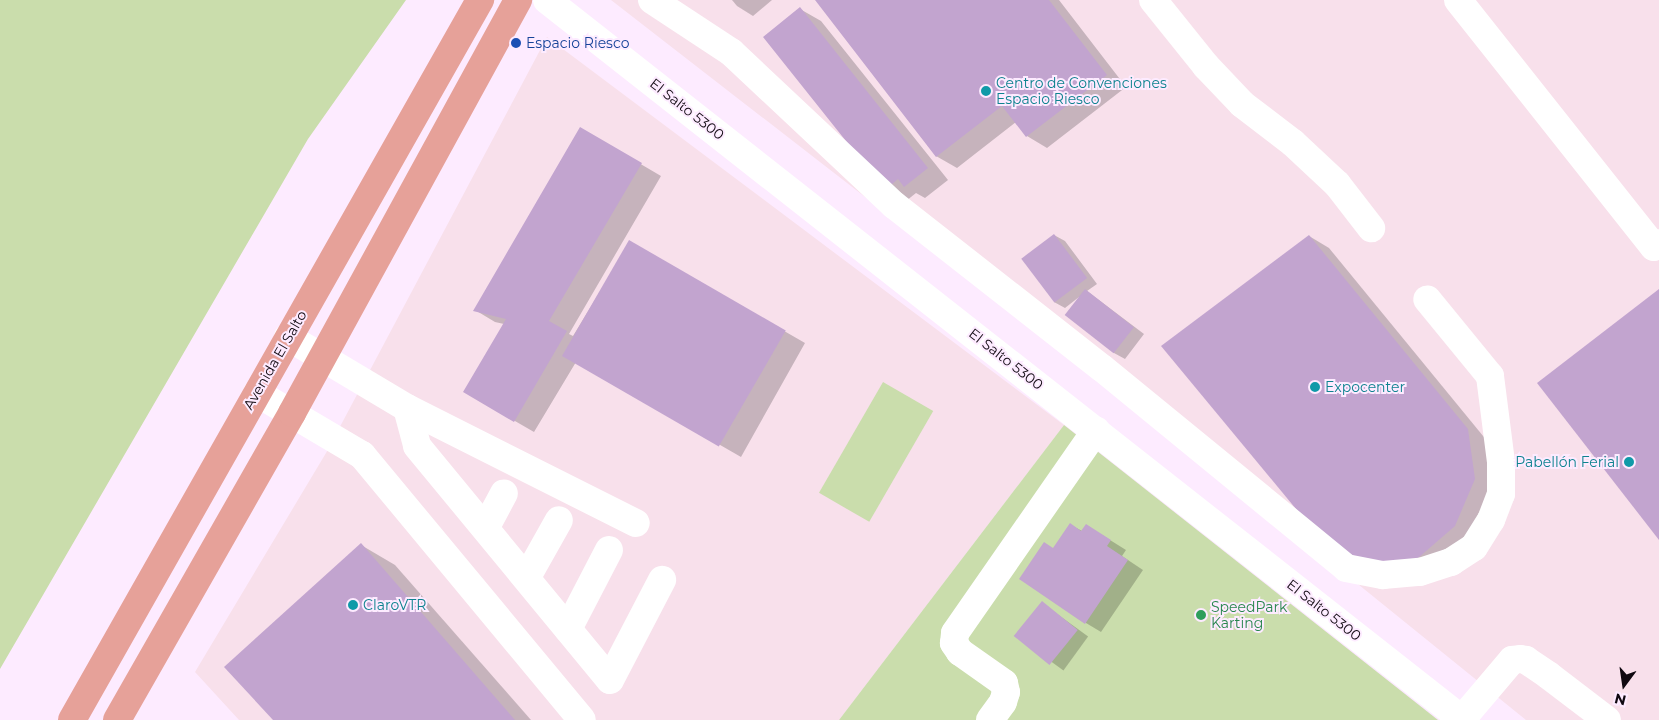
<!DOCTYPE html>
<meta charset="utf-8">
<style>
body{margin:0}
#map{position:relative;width:1659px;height:720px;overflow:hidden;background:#fdebff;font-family:Montserrat,sans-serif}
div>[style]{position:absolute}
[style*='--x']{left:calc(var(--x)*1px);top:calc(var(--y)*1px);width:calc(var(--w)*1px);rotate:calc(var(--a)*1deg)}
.commercial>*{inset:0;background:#f8e0eb}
.green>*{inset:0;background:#caddac;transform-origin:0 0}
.shadow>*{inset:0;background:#0003;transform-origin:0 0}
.building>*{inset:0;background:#c2a4cf;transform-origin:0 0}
.minor>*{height:28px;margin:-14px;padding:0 14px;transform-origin:14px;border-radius:14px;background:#fff}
.major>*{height:28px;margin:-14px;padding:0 14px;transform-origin:14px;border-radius:14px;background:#e6a199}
.dots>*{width:14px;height:14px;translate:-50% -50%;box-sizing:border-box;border:2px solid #fdebff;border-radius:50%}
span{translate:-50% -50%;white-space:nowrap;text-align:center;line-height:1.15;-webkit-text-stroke:4px #fdebff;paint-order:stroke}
.transit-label{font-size:14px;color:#164399}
.left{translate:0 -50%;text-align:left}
.culture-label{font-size:14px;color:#0d838f}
.right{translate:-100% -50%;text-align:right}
.street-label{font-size:14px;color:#100911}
.leisure-label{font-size:14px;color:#27864d}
.north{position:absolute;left:1599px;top:660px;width:50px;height:50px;-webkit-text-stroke:4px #fdebff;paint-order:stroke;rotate:194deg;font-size:14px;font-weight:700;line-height:20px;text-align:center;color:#100911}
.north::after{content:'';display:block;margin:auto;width:18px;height:22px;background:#100911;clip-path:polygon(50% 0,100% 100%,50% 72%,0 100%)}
</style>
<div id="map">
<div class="commercial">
<div style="clip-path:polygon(611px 0,1659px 0,1659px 720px,1526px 720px,1208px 463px)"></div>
<div style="clip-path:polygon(547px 37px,1064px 425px,839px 720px,239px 720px,195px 672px,326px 453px)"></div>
</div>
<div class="green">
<div style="clip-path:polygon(0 0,406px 0,308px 139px,0 669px)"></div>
<div style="left:883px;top:382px;width:58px;height:128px;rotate:30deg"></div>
<div style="clip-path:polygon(1064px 425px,1438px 720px,839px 720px)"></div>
</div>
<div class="shadow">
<div style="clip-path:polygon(732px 0,772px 0,753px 16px,737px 6px)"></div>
<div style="clip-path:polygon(816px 0,1059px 0,1126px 87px,1047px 148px,1027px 136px,1016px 122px,957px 168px,936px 156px)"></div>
<div style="clip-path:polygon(800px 9px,821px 21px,948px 180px,925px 198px,916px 193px,906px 201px,886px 189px)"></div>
<div style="clip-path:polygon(581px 129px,661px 176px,569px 334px,573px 336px,630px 242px,805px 343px,741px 457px,576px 362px,534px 432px,465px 392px,504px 324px,495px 322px,475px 310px)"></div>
<div style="clip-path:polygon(1054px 235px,1065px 241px,1097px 284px,1087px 291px,1144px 334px,1125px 359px,1114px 353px,1079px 297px,1065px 308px,1054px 302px)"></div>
<div style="clip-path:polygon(1309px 236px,1329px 248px,1488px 442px,1495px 491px,1476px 538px,1439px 569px,1375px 568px)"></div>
<div style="clip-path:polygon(1071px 525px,1082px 531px,1102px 535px,1126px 550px,1122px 556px,1143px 570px,1101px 632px,1086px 623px,1054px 549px)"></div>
<div style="clip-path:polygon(361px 545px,395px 565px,531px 720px,274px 720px)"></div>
<div style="left:1042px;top:603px;width:57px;height:42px;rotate:36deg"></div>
</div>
<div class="building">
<div style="clip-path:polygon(815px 0,1049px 0,1107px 75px,1026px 137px,1002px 106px,936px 157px)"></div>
<div style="clip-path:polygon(800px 7px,928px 168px,904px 187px,898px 179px,885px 190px,763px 37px)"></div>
<div style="clip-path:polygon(580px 127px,642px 163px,549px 321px,567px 331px,514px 422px,463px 392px,506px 319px,473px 311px)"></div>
<div style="left:1054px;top:234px;width:55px;height:41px;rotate:53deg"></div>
<div style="clip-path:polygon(1309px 235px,1468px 429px,1475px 479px,1455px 526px,1418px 558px,1370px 565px,1325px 544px,1161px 346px)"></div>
<div style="left:629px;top:240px;width:181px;height:134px;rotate:30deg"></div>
<div style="left:1085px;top:289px;width:62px;height:33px;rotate:38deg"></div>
<div style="clip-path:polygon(1659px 289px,1659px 540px,1537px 383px)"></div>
<div style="clip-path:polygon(1070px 523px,1081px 531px,1086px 524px,1111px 540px,1107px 546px,1128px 560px,1085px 624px,1019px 579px,1044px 542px,1053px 548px)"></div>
<div style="clip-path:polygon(361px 543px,515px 720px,273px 720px,224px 667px)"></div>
<div style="left:1042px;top:601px;width:46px;height:45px;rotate:39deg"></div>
</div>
<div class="minor">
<div style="--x:547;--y:0;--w:1165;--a:38.17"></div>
<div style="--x:652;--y:0;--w:95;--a:33.4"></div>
<div style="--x:731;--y:52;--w:224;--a:43.2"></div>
<div style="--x:894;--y:205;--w:264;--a:38.1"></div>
<div style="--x:1102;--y:368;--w:315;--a:39.3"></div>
<div style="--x:1346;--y:568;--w:38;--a:11"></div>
<div style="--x:1383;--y:575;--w:37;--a:-5"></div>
<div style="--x:1420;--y:572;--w:33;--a:-18"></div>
<div style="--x:1451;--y:562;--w:27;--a:-33"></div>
<div style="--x:1474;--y:547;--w:32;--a:-58"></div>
<div style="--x:1491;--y:520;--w:28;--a:-69"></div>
<div style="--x:1501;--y:494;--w:32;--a:-90"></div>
<div style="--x:1501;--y:462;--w:87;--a:-97.3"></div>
<div style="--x:1490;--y:376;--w:99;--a:-129.3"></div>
<div style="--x:1153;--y:0;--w:85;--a:51.2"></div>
<div style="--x:1206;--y:66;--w:52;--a:46.5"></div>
<div style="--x:1242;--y:104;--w:64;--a:37.4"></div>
<div style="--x:1293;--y:143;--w:60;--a:43"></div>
<div style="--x:1337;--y:184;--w:56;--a:52.3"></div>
<div style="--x:1458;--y:0;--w:315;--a:51.6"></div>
<div style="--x:1654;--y:247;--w:6;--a:-39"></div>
<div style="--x:288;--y:337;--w:139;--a:30.8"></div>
<div style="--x:407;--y:408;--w:256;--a:26.7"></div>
<div style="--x:257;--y:393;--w:122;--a:30.6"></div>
<div style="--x:362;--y:455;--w:344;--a:50.3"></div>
<div style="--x:407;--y:408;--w:39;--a:75"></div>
<div style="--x:417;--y:446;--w:303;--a:50.5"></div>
<div style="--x:610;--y:680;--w:113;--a:-62.5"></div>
<div style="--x:486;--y:527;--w:38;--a:-62"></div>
<div style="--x:527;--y:577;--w:65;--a:-60.7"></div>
<div style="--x:568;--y:629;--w:89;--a:-62.6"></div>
<div style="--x:1462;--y:719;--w:77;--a:-49.7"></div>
<div style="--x:1512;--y:660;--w:8;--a:-7"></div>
<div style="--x:1520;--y:659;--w:6;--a:9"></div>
<div style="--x:1526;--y:660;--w:27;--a:34"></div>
<div style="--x:1548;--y:675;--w:74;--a:37.3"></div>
<div style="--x:990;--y:720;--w:22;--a:-54"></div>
<div style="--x:1003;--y:702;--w:10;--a:-73"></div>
<div style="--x:1006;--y:692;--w:9;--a:-103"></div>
<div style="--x:1004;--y:683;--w:54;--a:-144.8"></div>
<div style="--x:960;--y:652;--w:11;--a:-124"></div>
<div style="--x:954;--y:643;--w:10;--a:-84"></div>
<div style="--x:955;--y:633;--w:247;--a:-55.2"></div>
</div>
<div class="major">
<div style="--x:72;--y:720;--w:828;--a:-60.46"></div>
<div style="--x:117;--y:720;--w:353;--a:-60.3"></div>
<div style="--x:292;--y:413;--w:471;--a:-61.3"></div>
</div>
<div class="dots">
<div style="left:516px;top:43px;background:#1a4fb4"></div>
<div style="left:986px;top:91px;background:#0f9aa8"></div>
<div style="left:1315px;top:387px;background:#0f9aa8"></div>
<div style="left:1629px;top:462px;background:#0f9aa8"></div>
<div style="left:353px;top:605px;background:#0f9aa8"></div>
<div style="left:1201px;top:615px;background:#2e9e5b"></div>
</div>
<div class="transit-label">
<span class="left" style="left:526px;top:43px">Espacio Riesco</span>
</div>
<div class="culture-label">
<span class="left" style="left:996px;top:91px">Centro de Convenciones<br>Espacio Riesco</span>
<span class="left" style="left:1325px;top:387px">Expocenter</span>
<span class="right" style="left:1619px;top:462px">Pabellón Ferial</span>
<span class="left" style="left:363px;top:605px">ClaroVTR</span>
</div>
<div class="street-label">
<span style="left:687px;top:109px;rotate:38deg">El Salto 5300</span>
<span style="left:1006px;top:359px;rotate:38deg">El Salto 5300</span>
<span style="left:275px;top:360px;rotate:-60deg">Avenida El Salto</span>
<span style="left:1324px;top:610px;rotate:38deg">El Salto 5300</span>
</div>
<div class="leisure-label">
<span class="left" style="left:1211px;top:615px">SpeedPark<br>Karting</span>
</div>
<div class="north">N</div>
</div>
